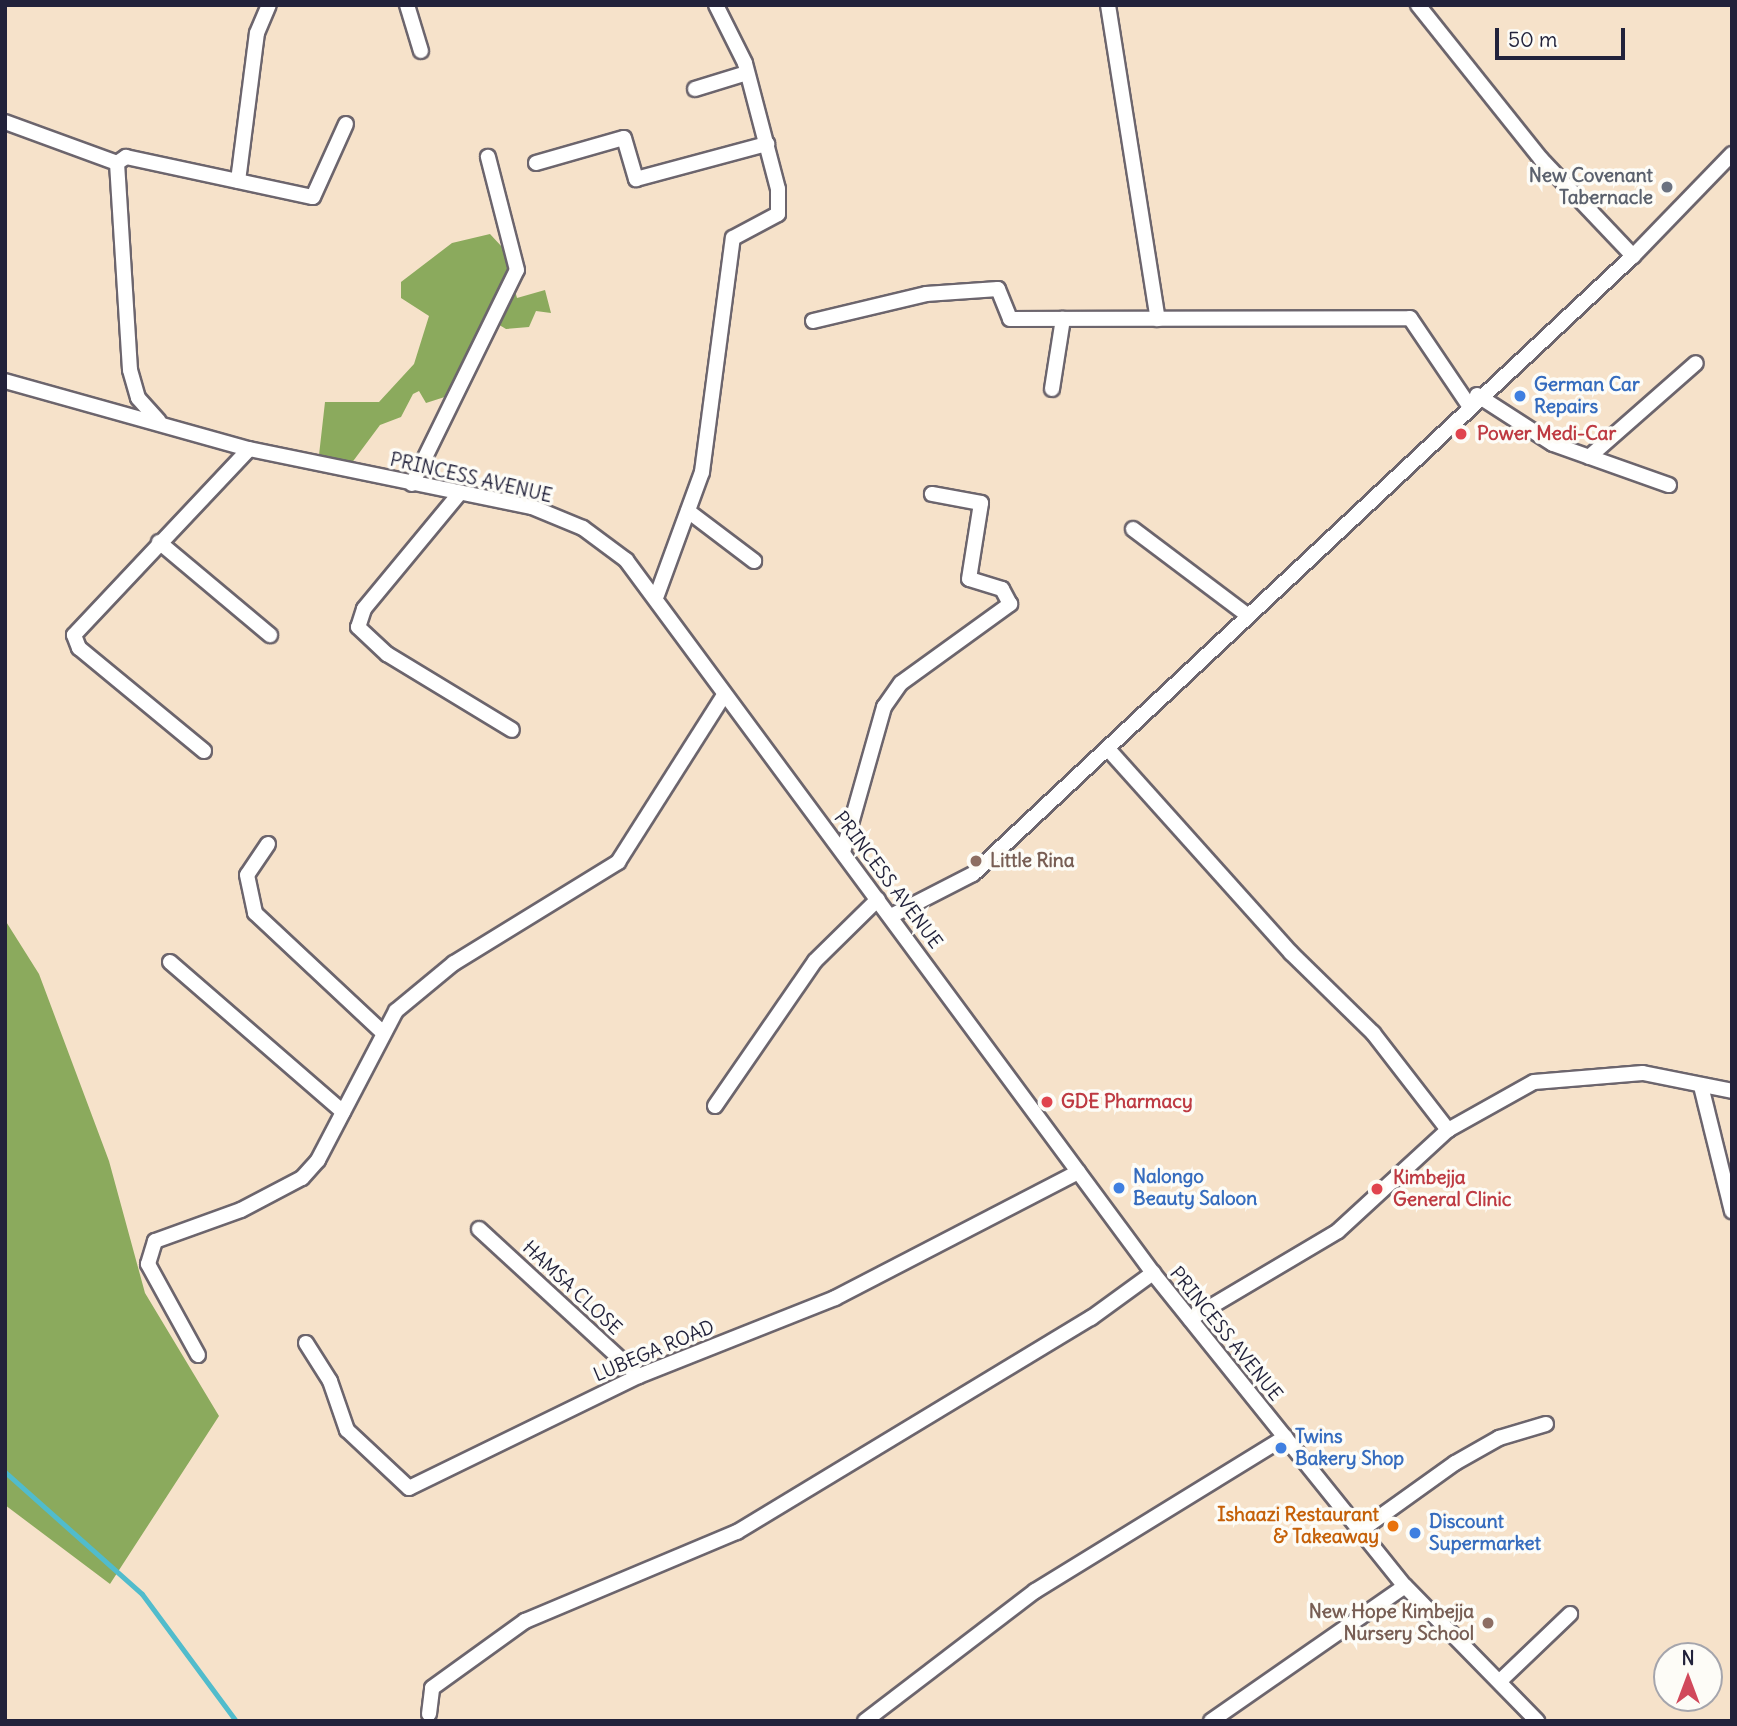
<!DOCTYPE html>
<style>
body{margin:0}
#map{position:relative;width:1737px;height:1726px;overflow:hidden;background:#f6e2ca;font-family:Delius,sans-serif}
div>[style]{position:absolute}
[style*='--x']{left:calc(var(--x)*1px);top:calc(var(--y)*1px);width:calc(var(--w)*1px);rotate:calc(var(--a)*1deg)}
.forest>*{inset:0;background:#8baa5d}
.stream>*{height:5px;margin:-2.5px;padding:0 2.5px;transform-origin:2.5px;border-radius:2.5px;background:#51bccc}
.roads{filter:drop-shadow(2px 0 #6c656d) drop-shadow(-2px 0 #6c656d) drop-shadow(0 2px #6c656d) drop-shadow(0 -2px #6c656d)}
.street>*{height:14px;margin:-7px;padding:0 7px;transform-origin:7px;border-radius:7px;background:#fff}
.dots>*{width:19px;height:19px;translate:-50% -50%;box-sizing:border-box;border:4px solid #fdfcf7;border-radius:50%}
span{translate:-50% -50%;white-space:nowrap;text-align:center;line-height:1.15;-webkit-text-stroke:7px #fdfcf7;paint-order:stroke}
.worship-label{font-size:19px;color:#5b616d;font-weight:700}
.right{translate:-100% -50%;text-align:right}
.shop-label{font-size:19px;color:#366cbe;font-weight:700}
.left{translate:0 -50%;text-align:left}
.health-label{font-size:19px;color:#be3a42;font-weight:700}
.street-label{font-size:19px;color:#22223b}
.education-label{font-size:19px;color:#785e54;font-weight:700}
.food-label{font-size:19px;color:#c56008;font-weight:700}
.frame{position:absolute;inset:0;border:7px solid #22223b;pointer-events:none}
.north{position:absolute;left:1653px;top:1642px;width:70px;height:70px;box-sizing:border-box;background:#fdfcf7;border:2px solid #a5a5ac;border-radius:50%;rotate:0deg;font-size:19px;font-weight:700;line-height:28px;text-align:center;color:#22223b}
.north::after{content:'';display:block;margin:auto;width:24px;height:32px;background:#d1495b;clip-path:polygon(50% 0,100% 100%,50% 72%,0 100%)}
.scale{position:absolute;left:1495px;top:28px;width:130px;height:32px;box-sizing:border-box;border:4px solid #22223b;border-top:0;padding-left:9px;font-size:21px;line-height:24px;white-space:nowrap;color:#22223b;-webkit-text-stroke:5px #fdfcf7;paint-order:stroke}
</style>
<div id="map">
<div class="forest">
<div style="clip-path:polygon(490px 234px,503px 248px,517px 298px,545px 290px,551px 313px,536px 311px,529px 327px,506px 329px,496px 323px,454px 394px,426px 403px,419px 391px,413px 394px,401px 417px,380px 425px,348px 468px,319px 455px,325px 402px,379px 402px,414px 364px,429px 316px,401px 298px,401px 282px,452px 243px)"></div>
<div style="clip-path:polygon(5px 920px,39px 974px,109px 1161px,145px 1293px,219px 1416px,110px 1584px,5px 1505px)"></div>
</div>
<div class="stream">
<div style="--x:5;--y:1472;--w:183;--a:41.7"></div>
<div style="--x:142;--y:1594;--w:158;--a:53.5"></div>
</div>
<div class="roads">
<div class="street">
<div style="--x:407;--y:5;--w:48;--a:73.1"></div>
<div style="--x:1108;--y:5;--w:318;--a:81"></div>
<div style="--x:1418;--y:5;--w:197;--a:51.4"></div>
<div style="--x:1541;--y:159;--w:134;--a:46.5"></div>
<div style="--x:695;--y:89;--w:54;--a:-17.1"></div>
<div style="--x:5;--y:122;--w:119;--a:20.1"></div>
<div style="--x:117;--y:163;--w:11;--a:-34"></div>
<div style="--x:126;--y:157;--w:191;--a:12.1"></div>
<div style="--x:313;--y:197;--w:80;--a:-65.7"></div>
<div style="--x:117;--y:163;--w:207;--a:86.4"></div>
<div style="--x:130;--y:370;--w:29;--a:74"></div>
<div style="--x:138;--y:398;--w:31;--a:48"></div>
<div style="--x:536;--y:163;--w:91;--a:-15.9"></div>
<div style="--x:624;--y:138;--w:43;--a:73.7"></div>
<div style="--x:636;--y:179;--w:136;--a:-15"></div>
<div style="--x:238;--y:181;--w:149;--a:-82.7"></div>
<div style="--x:257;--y:33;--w:30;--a:-67"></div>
<div style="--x:813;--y:321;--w:116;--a:-13.4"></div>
<div style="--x:926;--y:294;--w:72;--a:-4"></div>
<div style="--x:998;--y:289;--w:32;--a:68"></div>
<div style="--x:1010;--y:319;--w:400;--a:-0.1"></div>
<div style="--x:1410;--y:318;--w:104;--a:56"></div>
<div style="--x:5;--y:381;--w:253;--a:15.6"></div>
<div style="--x:249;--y:449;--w:289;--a:11.6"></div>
<div style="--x:532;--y:507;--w:55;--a:22.4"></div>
<div style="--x:583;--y:528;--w:54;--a:36.7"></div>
<div style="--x:626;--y:560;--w:887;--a:53.53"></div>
<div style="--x:1153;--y:1273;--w:402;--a:51.2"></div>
<div style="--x:1405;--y:1586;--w:189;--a:45.6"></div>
<div style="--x:1052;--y:389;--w:71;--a:-81.1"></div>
<div style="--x:1477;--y:395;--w:90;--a:32.8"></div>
<div style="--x:1553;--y:444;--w:123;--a:19.5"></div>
<div style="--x:1589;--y:457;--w:142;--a:-41.3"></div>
<div style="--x:412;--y:484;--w:238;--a:-63.9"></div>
<div style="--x:517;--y:270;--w:117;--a:-104.4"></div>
<div style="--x:459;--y:494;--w:149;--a:129.6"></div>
<div style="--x:364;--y:609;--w:19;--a:108"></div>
<div style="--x:358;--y:627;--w:40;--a:43"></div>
<div style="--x:387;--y:654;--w:146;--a:31.3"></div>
<div style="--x:688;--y:511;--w:83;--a:37.1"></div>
<div style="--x:1133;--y:529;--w:143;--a:37"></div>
<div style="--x:159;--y:542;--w:145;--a:40"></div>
<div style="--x:657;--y:595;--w:131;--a:-69.9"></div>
<div style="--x:702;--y:472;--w:236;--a:-82.5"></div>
<div style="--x:733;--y:238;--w:51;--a:-28.1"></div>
<div style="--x:778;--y:214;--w:25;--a:-90"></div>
<div style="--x:778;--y:189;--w:130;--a:-104.7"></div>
<div style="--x:745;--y:63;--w:65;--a:-116.6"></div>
<div style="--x:1108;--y:749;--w:274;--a:48.1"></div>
<div style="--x:1291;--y:953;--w:115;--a:44.3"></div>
<div style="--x:1373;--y:1033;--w:123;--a:52.3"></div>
<div style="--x:204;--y:751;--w:162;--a:-140.5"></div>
<div style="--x:79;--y:648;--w:14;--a:-111"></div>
<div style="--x:74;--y:635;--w:255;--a:-46.7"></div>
<div style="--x:268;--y:844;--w:37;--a:124"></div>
<div style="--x:247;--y:875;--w:39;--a:78"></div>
<div style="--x:255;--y:913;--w:174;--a:43.1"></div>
<div style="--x:843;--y:852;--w:151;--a:-74.2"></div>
<div style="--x:884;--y:707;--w:29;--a:-55"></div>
<div style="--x:901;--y:683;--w:135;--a:-35.9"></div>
<div style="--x:1010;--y:604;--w:17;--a:-118"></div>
<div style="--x:1002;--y:589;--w:34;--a:-163"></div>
<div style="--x:969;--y:579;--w:77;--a:-81"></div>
<div style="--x:981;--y:503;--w:50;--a:-169.6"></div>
<div style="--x:891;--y:916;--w:92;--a:-27.1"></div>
<div style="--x:973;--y:874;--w:904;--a:-43.12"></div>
<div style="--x:1633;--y:256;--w:142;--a:-45.9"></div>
<div style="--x:170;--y:962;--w:229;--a:40.9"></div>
<div style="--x:1701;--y:1086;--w:129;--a:76.1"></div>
<div style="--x:715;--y:1106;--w:176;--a:-55.4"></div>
<div style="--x:815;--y:961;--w:88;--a:-44.5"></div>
<div style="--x:479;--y:1229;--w:217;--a:42.6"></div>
<div style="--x:1190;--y:1319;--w:172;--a:-30.7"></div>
<div style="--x:1338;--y:1231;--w:149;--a:-42.6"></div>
<div style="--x:1448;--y:1130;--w:98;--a:-29.2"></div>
<div style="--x:1534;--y:1082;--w:109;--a:-4.7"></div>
<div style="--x:1643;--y:1073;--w:91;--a:11.4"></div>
<div style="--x:306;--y:1343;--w:45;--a:57.7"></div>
<div style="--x:330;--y:1381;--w:52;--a:70.9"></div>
<div style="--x:347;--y:1430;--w:85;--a:43.1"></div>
<div style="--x:409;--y:1488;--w:256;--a:-26"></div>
<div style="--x:639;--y:1376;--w:211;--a:-21.7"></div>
<div style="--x:835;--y:1298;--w:274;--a:-27.4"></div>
<div style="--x:198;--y:1355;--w:104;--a:-118.8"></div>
<div style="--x:148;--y:1264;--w:24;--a:-73"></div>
<div style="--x:155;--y:1241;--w:91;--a:-19.8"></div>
<div style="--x:241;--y:1210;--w:69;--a:-27.7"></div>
<div style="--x:302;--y:1178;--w:24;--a:-48"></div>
<div style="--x:318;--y:1160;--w:168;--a:-62.4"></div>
<div style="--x:396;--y:1011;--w:75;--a:-39.6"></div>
<div style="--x:454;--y:963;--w:193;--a:-31.6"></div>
<div style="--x:618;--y:862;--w:198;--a:-57.6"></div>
<div style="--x:1360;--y:1531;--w:117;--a:-35.6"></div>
<div style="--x:1455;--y:1463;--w:51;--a:-29.6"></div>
<div style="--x:1499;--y:1438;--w:49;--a:-16.6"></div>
<div style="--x:1500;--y:1681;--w:97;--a:-43.7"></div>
<div style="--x:429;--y:1714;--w:26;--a:-83"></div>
<div style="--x:432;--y:1688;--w:115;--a:-35.8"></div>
<div style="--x:525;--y:1621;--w:230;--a:-22.8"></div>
<div style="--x:737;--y:1532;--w:414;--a:-31.2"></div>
<div style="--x:1091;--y:1318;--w:77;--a:-36"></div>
<div style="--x:865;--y:1721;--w:214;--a:-37.4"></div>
<div style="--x:1035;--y:1591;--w:294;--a:-31.6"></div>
<div style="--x:1211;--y:1721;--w:236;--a:-34.8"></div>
</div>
</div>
<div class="dots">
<div style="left:1667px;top:187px;background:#6b7280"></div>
<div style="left:1520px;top:396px;background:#3f7fe0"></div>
<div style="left:1461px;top:434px;background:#e0444e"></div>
<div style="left:976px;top:861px;background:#8d6e63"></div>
<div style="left:1047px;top:1102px;background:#e0444e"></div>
<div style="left:1119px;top:1188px;background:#3f7fe0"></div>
<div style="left:1377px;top:1189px;background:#e0444e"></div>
<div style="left:1281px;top:1448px;background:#3f7fe0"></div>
<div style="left:1393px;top:1526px;background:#e8710a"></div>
<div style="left:1415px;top:1533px;background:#3f7fe0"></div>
<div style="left:1488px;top:1623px;background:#8d6e63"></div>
</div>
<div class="worship-label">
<span class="right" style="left:1653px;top:187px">New Covenant<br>Tabernacle</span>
</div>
<div class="shop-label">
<span class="left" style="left:1534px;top:396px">German Car<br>Repairs</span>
<span class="left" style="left:1133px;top:1188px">Nalongo<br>Beauty Saloon</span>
<span class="left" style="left:1295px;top:1448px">Twins<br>Bakery Shop</span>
<span class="left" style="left:1429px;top:1533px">Discount<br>Supermarket</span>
</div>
<div class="health-label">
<span class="left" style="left:1477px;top:434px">Power Medi-Car</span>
<span class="left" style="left:1061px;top:1102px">GDE Pharmacy</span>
<span class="left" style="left:1393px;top:1189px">Kimbejja<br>General Clinic</span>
</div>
<div class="street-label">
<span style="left:471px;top:478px;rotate:13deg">PRINCESS AVENUE</span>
<span style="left:888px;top:880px;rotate:53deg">PRINCESS AVENUE</span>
<span style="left:572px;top:1288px;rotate:43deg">HAMSA CLOSE</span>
<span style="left:1226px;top:1334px;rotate:51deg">PRINCESS AVENUE</span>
<span style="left:654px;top:1351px;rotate:-23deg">LUBEGA ROAD</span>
</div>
<div class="education-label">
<span class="left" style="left:990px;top:861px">Little Rina</span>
<span class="right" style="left:1474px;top:1623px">New Hope Kimbejja<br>Nursery School</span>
</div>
<div class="food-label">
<span class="right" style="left:1379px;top:1526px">Ishaazi Restaurant<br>&amp; Takeaway</span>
</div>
<div class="frame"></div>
<div class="north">N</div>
<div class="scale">50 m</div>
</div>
